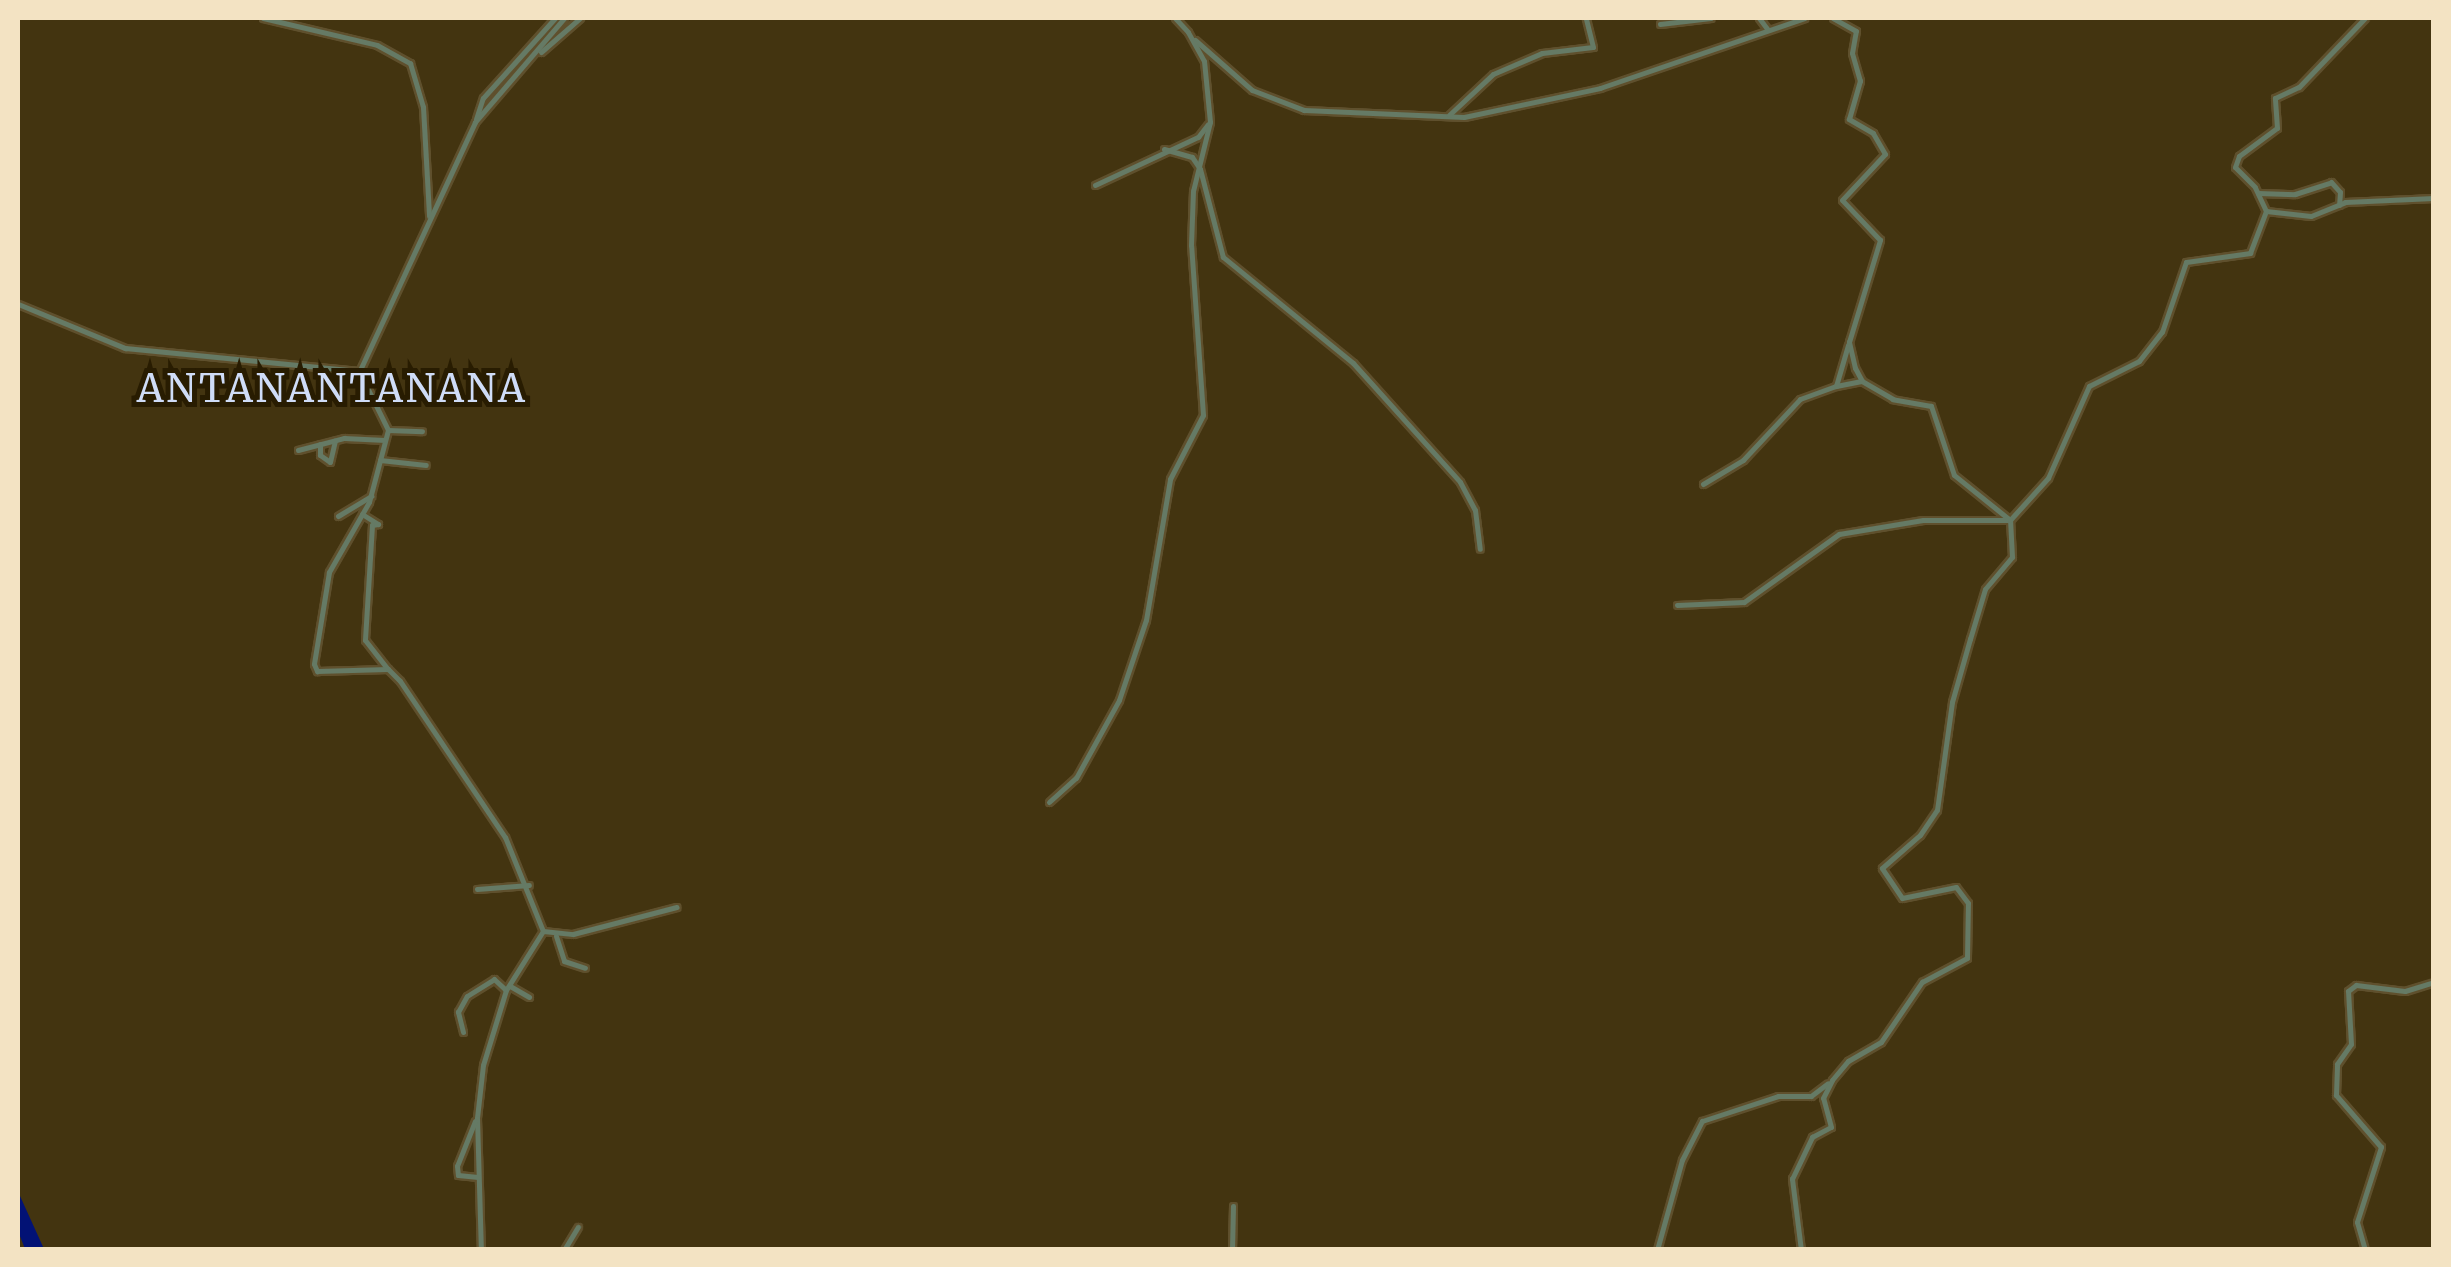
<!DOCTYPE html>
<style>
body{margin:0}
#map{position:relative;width:2451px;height:1267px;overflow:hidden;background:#433410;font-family:Merriweather,serif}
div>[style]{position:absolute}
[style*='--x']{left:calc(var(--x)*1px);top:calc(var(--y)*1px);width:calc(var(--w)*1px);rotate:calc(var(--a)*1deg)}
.water>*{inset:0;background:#021275}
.roads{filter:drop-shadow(2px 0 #5f502d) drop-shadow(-2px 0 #5f502d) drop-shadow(0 2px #5f502d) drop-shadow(0 -2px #5f502d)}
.street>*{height:5px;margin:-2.5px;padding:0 2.5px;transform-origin:2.5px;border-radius:2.5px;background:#657a65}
span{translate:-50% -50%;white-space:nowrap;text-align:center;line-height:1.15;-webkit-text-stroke:10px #281c01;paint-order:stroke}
.quarter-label{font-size:38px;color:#cfdcf7;letter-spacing:2.5px}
.frame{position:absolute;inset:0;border:20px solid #f3e3c3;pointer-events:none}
</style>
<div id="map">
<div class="water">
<div style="clip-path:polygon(18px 1188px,20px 1196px,44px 1249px,25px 1249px,18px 1231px)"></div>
</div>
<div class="roads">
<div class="street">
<div style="--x:263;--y:18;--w:117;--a:13.3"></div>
<div style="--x:377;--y:45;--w:38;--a:29"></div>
<div style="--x:410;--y:63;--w:46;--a:73.5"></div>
<div style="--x:423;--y:107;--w:109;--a:86.8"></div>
<div style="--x:1175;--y:18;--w:19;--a:47"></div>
<div style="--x:1759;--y:18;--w:15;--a:53"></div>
<div style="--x:1660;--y:24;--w:51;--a:-6.7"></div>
<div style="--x:1195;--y:40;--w:76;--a:41.3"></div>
<div style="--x:1252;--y:90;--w:56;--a:21"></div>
<div style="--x:1304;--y:110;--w:160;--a:2.5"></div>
<div style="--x:1464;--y:117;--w:139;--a:-12"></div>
<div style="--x:1600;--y:88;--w:216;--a:-18.9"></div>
<div style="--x:541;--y:52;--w:52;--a:-41.1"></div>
<div style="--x:1449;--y:115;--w:60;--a:-43"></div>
<div style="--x:1493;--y:74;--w:53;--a:-23.2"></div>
<div style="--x:1542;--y:53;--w:51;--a:-6.7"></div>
<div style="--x:1593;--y:47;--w:30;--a:-104"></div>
<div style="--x:476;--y:119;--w:22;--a:-72"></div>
<div style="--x:483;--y:98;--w:108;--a:-48"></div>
<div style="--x:1164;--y:149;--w:29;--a:16"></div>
<div style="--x:1192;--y:157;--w:14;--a:56"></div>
<div style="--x:1200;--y:169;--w:91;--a:75.4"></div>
<div style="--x:1223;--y:257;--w:168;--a:39.2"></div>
<div style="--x:1353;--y:363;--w:160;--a:48"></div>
<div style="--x:1460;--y:482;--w:32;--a:62"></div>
<div style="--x:1475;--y:510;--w:39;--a:83"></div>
<div style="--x:1095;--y:185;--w:114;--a:-25"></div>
<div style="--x:1198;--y:137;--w:16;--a:-52"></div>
<div style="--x:2258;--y:193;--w:37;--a:2"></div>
<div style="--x:2295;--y:194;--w:38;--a:-18"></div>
<div style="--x:2331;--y:182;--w:13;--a:48"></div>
<div style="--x:2340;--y:192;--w:13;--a:94"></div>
<div style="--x:2266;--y:211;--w:45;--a:6.3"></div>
<div style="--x:2311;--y:216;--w:37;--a:-22"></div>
<div style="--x:2345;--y:202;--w:89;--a:-2.6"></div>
<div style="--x:18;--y:304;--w:116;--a:22.4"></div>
<div style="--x:125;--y:348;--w:235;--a:5.6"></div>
<div style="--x:360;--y:370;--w:273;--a:-65.1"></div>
<div style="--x:475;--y:122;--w:137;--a:-49.4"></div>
<div style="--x:359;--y:371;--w:66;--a:63.8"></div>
<div style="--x:388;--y:430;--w:74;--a:104.8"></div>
<div style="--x:369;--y:502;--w:81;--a:119.7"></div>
<div style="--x:329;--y:572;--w:93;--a:99.3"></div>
<div style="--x:314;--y:664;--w:8;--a:67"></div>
<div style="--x:317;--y:671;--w:71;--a:-1.6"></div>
<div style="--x:388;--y:669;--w:17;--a:45"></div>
<div style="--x:400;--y:681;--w:188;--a:56.1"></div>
<div style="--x:505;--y:837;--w:101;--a:68"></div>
<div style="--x:543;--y:931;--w:70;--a:122.1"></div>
<div style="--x:506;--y:990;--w:78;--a:107"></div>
<div style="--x:483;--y:1065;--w:53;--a:96.5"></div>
<div style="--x:477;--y:1118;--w:132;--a:88.3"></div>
<div style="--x:1836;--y:386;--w:26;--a:-11"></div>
<div style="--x:388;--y:430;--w:34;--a:2"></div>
<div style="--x:320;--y:444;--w:11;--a:90"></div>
<div style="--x:320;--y:455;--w:12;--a:35"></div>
<div style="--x:330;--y:462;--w:22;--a:-77"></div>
<div style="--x:298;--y:450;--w:48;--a:-14.6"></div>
<div style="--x:344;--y:438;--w:41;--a:2.8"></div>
<div style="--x:380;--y:460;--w:46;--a:6.2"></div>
<div style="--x:1703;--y:484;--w:47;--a:-31"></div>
<div style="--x:1743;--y:460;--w:83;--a:-46.9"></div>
<div style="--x:1800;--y:399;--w:38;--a:-20"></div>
<div style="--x:1836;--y:386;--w:43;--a:-73.7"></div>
<div style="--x:362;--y:514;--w:19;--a:32"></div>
<div style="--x:378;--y:524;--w:6;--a:171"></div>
<div style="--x:372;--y:525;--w:115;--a:93.5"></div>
<div style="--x:365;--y:640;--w:37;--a:52"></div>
<div style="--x:338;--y:516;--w:39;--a:-31"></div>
<div style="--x:1677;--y:605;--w:67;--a:-2.6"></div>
<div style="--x:1744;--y:602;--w:117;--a:-35.6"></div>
<div style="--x:1839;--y:534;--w:85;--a:-9.5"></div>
<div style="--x:1923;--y:520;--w:87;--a:0"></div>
<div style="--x:2010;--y:520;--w:57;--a:-47.9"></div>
<div style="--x:2048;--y:478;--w:101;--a:-66"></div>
<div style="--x:2089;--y:386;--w:56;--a:-26.6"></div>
<div style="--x:2139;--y:361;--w:37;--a:-52"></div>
<div style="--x:2162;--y:332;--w:74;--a:-71.1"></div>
<div style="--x:2186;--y:262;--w:65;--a:-8"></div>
<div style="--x:2250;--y:253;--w:45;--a:-69.1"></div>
<div style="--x:2266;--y:211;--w:26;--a:-115"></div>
<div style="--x:2255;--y:187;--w:28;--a:-135"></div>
<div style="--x:2235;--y:167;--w:12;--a:-70"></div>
<div style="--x:2239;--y:156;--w:47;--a:-36.4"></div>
<div style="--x:2277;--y:128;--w:30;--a:-94"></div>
<div style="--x:2275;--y:98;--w:26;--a:-25"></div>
<div style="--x:2299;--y:87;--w:95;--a:-46.3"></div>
<div style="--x:1049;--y:802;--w:36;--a:-42"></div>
<div style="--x:1076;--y:778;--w:89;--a:-61.1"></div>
<div style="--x:1119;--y:700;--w:84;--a:-71.4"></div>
<div style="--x:1146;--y:620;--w:143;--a:-80.3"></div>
<div style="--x:1170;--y:479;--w:72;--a:-62.7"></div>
<div style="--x:1203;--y:415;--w:170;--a:-94"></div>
<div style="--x:1191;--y:245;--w:54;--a:-87.9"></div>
<div style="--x:1193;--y:191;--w:71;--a:-76.2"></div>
<div style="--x:1210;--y:122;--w:61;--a:-95.6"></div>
<div style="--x:1204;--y:61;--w:33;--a:-119"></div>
<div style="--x:477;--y:889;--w:52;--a:-4.4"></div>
<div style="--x:543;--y:931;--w:30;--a:6"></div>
<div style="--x:573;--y:934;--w:107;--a:-14.6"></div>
<div style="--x:556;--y:936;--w:26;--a:72"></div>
<div style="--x:564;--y:961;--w:22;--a:18"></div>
<div style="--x:510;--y:986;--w:22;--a:30"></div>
<div style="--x:463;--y:1032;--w:21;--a:-104"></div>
<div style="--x:458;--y:1012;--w:18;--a:-61"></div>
<div style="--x:467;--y:996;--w:32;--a:-32"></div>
<div style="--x:494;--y:979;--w:16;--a:43"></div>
<div style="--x:475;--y:1121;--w:48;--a:111.8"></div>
<div style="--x:457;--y:1166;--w:9;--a:84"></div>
<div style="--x:458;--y:1175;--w:20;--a:6"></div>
<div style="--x:564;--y:1250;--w:27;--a:-59"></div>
<div style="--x:1232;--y:1250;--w:44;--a:-88.7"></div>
<div style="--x:1657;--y:1250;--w:93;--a:-74.5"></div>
<div style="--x:1682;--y:1160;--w:44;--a:-62.9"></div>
<div style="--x:1702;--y:1121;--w:80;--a:-18.2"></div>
<div style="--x:1778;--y:1096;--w:33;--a:0"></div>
<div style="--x:1811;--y:1096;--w:21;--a:-37"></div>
<div style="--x:1801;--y:1250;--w:72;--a:-97.2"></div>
<div style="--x:1792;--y:1179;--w:47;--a:-64.5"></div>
<div style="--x:1812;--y:1137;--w:21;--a:-28"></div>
<div style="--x:1831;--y:1127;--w:30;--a:-105"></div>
<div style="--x:1823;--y:1098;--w:20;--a:-63"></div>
<div style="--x:1832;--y:1080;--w:25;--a:-50"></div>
<div style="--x:1848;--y:1061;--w:38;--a:-30"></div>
<div style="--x:1881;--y:1042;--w:73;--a:-55.7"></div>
<div style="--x:1922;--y:982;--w:51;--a:-28.1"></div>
<div style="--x:1967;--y:958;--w:55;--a:-89"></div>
<div style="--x:1968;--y:903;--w:20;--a:-127"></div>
<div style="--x:1956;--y:887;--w:55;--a:168.5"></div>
<div style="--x:1902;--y:898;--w:36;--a:-124"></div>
<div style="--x:1882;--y:868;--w:50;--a:-41"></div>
<div style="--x:1920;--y:835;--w:30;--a:-56"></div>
<div style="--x:1937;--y:810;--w:109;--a:-82.1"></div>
<div style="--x:1952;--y:702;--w:66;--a:-74.1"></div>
<div style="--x:1970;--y:639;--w:52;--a:-73.3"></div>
<div style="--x:1985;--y:589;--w:42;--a:-49.8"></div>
<div style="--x:2012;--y:557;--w:37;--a:-93"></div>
<div style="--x:2010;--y:520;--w:72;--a:-141.2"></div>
<div style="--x:1954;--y:475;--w:73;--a:-108.4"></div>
<div style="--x:1931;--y:406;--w:39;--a:-170"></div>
<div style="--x:1893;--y:399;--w:36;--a:-150"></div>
<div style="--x:1862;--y:381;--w:15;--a:-118"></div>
<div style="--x:1855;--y:368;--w:27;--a:-103"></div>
<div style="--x:1849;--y:342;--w:107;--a:-73.1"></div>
<div style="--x:1880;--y:240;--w:55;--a:-133.5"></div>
<div style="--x:1842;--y:200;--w:63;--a:-46.9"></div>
<div style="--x:1885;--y:154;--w:24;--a:-120"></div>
<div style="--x:1873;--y:133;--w:28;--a:-150"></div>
<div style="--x:1849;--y:119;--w:40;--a:-74"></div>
<div style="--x:1860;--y:81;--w:29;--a:-106"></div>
<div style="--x:1852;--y:53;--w:22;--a:-80"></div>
<div style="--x:1856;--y:31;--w:26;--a:-151"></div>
<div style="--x:2365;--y:1250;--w:29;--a:-106"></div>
<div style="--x:2357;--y:1222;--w:79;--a:-72.3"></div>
<div style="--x:2381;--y:1147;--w:69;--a:-130.9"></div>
<div style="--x:2336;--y:1095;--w:31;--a:-88"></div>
<div style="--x:2337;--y:1064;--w:24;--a:-55"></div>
<div style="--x:2351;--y:1044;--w:53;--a:-93.2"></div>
<div style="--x:2348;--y:991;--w:10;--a:-37"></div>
<div style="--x:2356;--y:985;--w:49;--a:7"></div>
<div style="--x:2405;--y:991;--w:30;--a:-17"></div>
</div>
</div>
<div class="quarter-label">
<span style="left:332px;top:389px">ANTANANTANANA</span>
</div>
<div class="frame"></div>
</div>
